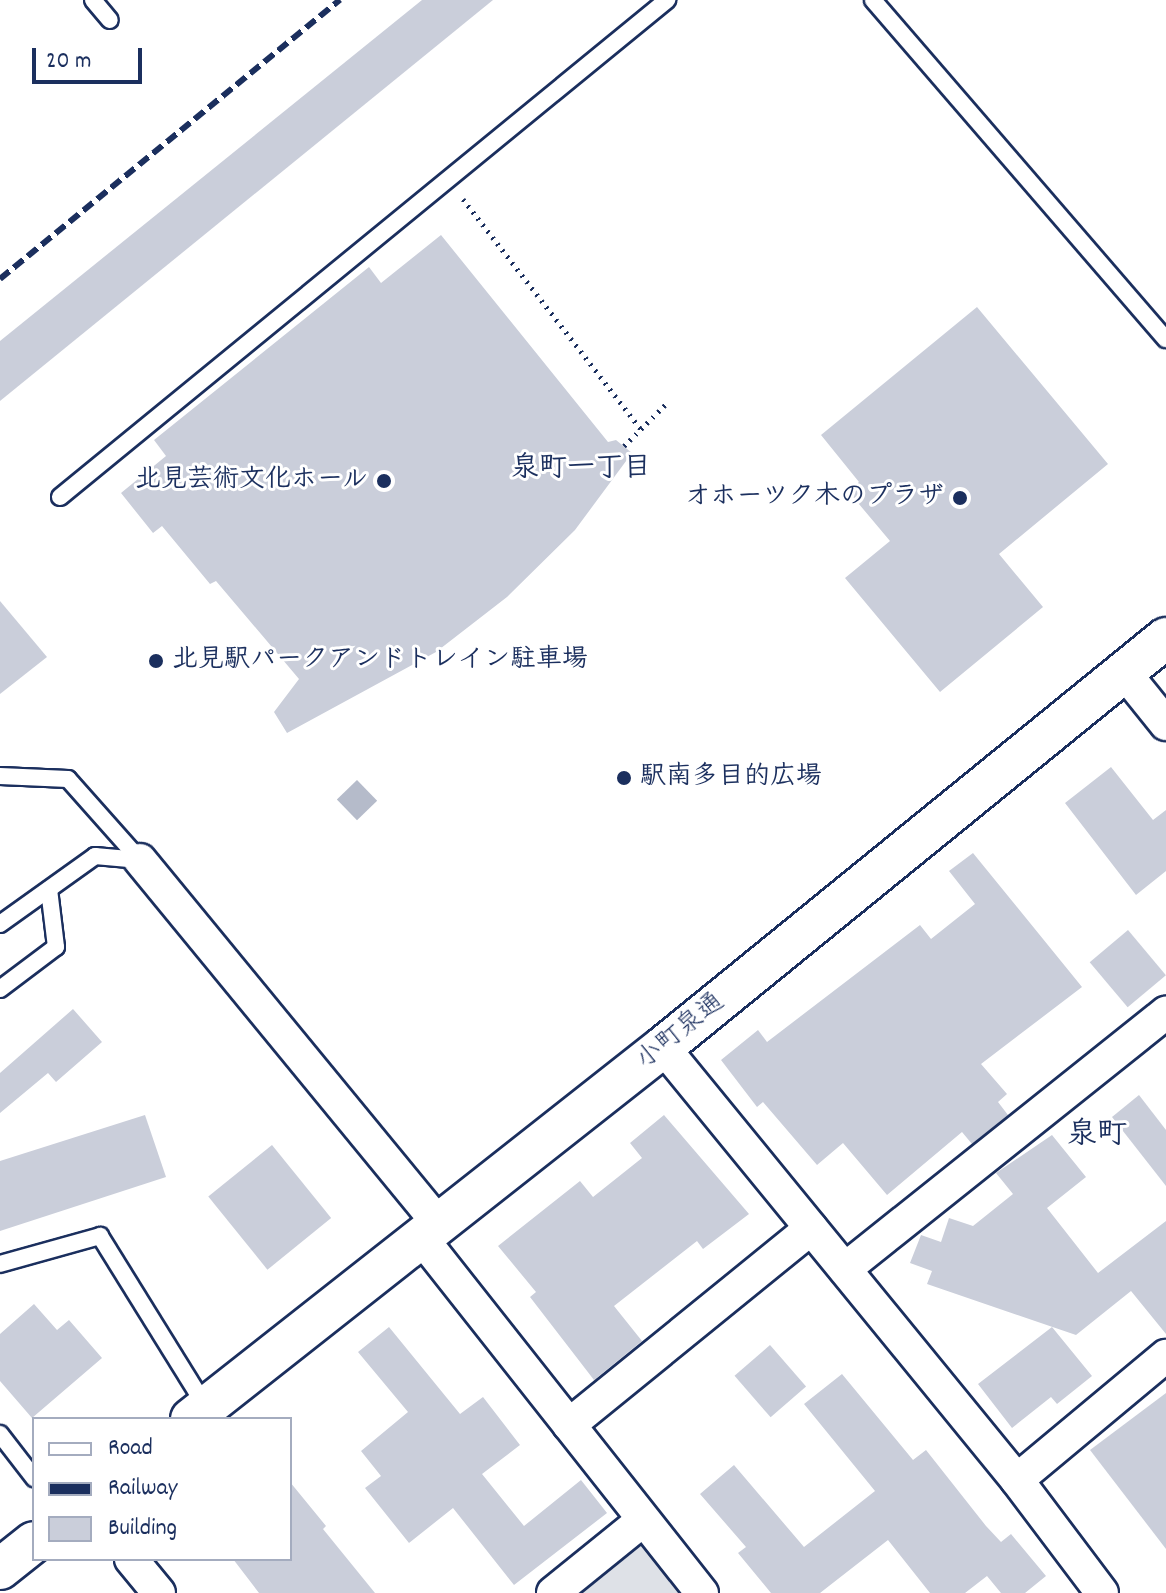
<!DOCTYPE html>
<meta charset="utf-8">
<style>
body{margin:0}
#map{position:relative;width:1166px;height:1593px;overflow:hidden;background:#fff;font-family:Dekko,"Klee One",sans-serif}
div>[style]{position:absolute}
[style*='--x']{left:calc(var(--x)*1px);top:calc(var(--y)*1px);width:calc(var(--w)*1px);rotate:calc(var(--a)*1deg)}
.green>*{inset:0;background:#dee1e7}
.water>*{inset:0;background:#b5bbca;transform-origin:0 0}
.building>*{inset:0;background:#caceda;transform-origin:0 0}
.path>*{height:5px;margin-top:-2.5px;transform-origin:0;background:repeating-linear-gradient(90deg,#1b2f5e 0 2px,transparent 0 8px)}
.roads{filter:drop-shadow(2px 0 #1b2f5e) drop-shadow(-2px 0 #1b2f5e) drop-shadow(0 2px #1b2f5e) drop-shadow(0 -2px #1b2f5e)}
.service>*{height:16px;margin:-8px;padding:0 8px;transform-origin:8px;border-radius:8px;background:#fff}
.minor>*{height:32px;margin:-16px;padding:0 16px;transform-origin:16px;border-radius:16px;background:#fff}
.tertiary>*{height:40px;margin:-20px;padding:0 20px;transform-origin:20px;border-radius:20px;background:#fff}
.rail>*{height:6px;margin-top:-3px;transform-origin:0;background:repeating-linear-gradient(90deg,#1b2f5e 0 12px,transparent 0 18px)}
.dots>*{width:22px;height:22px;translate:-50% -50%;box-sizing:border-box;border:4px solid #fff;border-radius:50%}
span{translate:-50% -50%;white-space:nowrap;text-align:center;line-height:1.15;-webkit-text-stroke:6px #fff;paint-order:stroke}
.poi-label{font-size:26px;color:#1b2f5e;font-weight:700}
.right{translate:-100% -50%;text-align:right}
.left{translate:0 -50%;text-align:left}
.street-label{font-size:26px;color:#1b2f5e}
.neighbourhood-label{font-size:28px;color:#1b2f5e;font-weight:700}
.quarter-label{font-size:30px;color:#1b2f5e;font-weight:700}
.legend{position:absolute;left:32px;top:1417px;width:260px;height:144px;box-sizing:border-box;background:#fff;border:2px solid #a4acbf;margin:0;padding:10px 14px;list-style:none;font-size:24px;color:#1b2f5e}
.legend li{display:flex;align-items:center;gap:16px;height:40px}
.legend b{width:40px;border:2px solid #a4acbf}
.scale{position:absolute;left:32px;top:48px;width:110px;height:36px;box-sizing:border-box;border:4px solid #1b2f5e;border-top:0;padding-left:10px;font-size:24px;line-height:28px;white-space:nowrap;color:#1b2f5e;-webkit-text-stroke:6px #fff;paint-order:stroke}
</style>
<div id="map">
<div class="green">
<div style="clip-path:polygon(639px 1542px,679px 1593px,578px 1593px)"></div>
</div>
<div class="water">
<div style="left:357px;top:780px;width:29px;height:28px;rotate:46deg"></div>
</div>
<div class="building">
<div style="clip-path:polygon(422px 0,493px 0,0 401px,0 341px)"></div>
<div style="clip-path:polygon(441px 235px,608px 442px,616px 440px,632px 453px,575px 530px,507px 597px,436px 652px,287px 733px,274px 712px,299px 679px,216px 581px,210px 584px,162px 526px,153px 533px,121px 493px,166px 456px,154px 440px,369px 267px,381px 283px)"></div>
<div style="clip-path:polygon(977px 307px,1108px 464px,999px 554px,1043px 607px,940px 692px,845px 578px,890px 541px,848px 491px,859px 482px,821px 435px)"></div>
<div style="clip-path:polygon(0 601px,47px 657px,0 694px)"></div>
<div style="clip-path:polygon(1111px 767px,1153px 820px,1166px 810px,1166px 871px,1136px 895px,1065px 803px)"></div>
<div style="clip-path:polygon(973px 853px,1082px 987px,981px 1064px,1007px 1094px,998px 1102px,1008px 1115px,972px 1144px,962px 1132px,887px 1195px,843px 1143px,817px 1165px,763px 1102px,757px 1107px,721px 1060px,758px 1030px,767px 1042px,920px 925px,931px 939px,975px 904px,949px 871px)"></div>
<div style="left:1128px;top:930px;width:59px;height:50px;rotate:50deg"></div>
<div style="clip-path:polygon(73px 1009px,102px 1042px,56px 1082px,48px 1073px,0 1113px,0 1073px)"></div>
<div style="clip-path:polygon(1139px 1095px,1166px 1130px,1166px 1186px,1112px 1117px)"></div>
<div style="clip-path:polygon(145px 1115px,166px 1177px,0 1231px,0 1161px)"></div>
<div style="clip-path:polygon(664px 1115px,749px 1214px,703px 1249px,697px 1241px,614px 1306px,642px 1341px,594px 1380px,530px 1297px,536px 1292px,498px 1246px,580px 1181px,593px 1197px,642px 1158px,630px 1143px)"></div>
<div style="clip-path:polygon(1052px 1135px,1086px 1177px,1047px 1208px,1098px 1273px,1166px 1221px,1166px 1334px,1131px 1291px,1076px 1335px,927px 1284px,932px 1271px,910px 1263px,921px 1235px,941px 1242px,949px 1218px,973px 1226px,1013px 1194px,996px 1173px)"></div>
<div style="left:272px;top:1145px;width:94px;height:82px;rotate:51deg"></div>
<div style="clip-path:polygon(34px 1304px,57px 1330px,69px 1320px,102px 1358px,32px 1418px,0 1381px,0 1334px)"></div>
<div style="clip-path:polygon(389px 1327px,460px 1414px,483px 1397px,520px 1445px,482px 1474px,524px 1526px,581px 1480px,607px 1513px,514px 1585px,453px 1508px,409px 1543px,365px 1488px,381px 1476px,361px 1451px,408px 1412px,358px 1352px)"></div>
<div style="clip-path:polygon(1052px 1327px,1092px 1376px,1057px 1404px,1051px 1397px,1012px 1428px,978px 1384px)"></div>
<div style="left:770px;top:1345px;width:55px;height:47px;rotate:49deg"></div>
<div style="clip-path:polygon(842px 1374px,913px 1460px,926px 1450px,986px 1526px,1001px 1542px,1011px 1534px,1046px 1576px,1025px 1593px,1001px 1593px,987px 1576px,965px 1593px,930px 1593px,888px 1540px,820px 1593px,771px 1593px,738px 1553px,746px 1547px,700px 1494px,734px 1465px,804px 1547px,875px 1491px,804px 1404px)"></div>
<div style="clip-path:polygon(1166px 1393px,1166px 1549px,1090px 1450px)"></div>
<div style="clip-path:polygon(290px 1482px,326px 1526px,323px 1529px,375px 1593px,259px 1593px,233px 1559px,290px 1559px)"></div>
</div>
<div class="path">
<div style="--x:463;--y:199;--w:291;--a:52.3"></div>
<div style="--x:624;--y:446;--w:64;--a:-45"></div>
</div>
<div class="roads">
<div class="service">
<div style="--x:93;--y:0;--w:26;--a:50"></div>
<div style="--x:873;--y:0;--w:448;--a:49.2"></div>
<div style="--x:60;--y:497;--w:785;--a:-39.31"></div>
<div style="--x:0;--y:776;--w:68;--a:2.5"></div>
<div style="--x:68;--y:779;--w:108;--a:48.4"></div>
<div style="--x:0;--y:924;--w:117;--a:-35.6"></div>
<div style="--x:95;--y:856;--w:45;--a:5.1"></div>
<div style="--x:0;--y:989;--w:70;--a:-36.9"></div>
<div style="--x:56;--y:947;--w:58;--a:-96.9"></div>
<div style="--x:0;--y:1264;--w:104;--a:-15.6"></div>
<div style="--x:100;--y:1236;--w:201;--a:58.2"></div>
<div style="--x:0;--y:1434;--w:56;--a:52.3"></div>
</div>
<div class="minor">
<div style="--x:1124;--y:672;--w:67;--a:51.1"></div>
<div style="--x:140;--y:860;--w:468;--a:50.6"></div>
<div style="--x:663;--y:1047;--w:559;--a:50.73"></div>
<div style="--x:1017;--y:1480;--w:141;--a:53"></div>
<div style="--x:420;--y:1236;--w:455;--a:51.7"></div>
<div style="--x:845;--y:1269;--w:411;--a:-38.6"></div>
<div style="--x:569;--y:1425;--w:312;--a:-39.1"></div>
<div style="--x:1017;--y:1480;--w:194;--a:-39.8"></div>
<div style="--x:131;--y:1559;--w:44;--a:50.5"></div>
<div style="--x:553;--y:1593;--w:116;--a:-39"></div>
</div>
<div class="tertiary">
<div style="--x:191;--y:1419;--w:601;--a:-38.24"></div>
<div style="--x:663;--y:1047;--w:648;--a:-39.12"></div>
<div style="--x:0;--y:1569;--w:43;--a:-38.5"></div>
</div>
</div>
<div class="rail">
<div style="--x:0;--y:279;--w:440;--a:-39.4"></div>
</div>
<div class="dots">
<div style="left:384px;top:481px;background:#1b2f5e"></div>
<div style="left:960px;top:498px;background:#1b2f5e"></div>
<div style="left:156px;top:661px;background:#1b2f5e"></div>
<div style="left:624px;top:778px;background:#1b2f5e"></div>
</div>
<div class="poi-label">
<span class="right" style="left:368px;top:481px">北見芸術文化ホール</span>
<span class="right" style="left:944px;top:498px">オホーツク木のプラザ</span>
<span class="left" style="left:172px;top:661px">北見駅パークアンドトレイン駐車場</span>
<span class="left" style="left:640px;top:778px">駅南多目的広場</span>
</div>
<div class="street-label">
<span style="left:681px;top:1032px;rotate:-39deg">小町泉通</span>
</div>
<div class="neighbourhood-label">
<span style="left:581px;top:470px">泉町一丁目</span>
</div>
<div class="quarter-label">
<span style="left:1097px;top:1137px">泉町</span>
</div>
<ul class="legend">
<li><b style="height:10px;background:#fff"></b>Road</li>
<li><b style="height:10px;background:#1b2f5e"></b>Railway</li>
<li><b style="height:22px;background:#caceda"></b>Building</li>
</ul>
<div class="scale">20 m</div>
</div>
